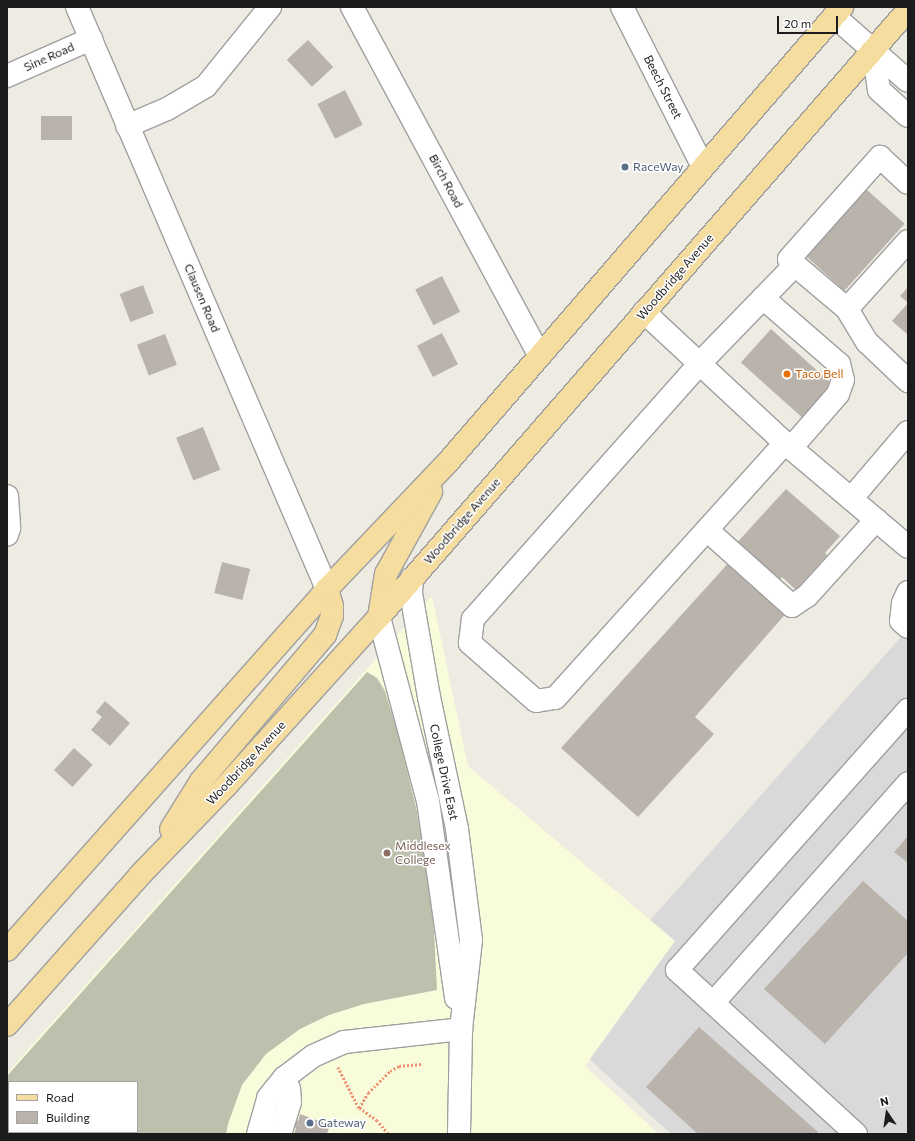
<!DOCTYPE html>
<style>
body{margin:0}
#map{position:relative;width:915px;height:1141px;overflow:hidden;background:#edebe2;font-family:Commissioner,sans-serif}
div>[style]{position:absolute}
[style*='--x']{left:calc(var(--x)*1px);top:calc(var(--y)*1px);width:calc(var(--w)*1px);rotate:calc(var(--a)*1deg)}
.residential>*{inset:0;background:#dad9d9}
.education>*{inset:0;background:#f8fcdb}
.construction>*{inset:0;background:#bec0ae}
.building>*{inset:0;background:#b9b3ac;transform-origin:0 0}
.path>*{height:2.5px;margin-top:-1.25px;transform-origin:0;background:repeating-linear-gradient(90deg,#f08f70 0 2px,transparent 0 4px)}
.roads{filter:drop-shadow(1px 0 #a0a0a0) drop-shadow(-1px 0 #a0a0a0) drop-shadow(0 1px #a0a0a0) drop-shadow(0 -1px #a0a0a0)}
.minor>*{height:22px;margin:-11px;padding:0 11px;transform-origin:11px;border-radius:11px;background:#fff}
.major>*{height:22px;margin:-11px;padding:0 11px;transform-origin:11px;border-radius:11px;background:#f5dc9f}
.dots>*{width:11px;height:11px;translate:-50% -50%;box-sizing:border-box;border:2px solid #fff;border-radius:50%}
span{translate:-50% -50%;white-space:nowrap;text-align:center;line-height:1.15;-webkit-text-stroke:3px #fff;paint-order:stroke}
.street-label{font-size:12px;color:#1c1c1c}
.service-label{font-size:12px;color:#4e5e75}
.left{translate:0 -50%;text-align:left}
.food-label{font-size:12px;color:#c56008}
.education-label{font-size:12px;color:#785e54}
.frame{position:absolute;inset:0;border:8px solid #1c1c1c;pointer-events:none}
.legend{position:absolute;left:8px;top:1081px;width:130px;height:52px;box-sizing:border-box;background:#fff;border:1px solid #a4a4a4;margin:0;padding:5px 7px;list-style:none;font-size:12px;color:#1c1c1c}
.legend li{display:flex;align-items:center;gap:8px;height:20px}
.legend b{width:20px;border:1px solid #a4a4a4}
.north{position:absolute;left:867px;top:1093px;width:40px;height:40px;-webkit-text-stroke:3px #fff;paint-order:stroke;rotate:347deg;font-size:11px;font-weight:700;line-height:16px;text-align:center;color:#1c1c1c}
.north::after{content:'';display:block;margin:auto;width:14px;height:18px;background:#1c1c1c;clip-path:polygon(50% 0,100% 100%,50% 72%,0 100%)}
.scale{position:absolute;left:777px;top:16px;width:61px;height:18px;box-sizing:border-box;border:2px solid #1c1c1c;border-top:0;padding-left:5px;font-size:12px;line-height:14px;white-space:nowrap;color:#1c1c1c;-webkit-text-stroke:3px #fff;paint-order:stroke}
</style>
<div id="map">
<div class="residential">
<div style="clip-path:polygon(908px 629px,908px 1134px,671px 1134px,574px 1045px,584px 995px)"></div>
</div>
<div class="education">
<div style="clip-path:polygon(evenodd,432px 596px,468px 766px,675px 941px,585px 1066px,659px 1134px,7px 1134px,7px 1073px,432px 596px,9px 1082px,137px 1082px,137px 1132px,9px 1132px,9px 1082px)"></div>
</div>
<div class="construction">
<div style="clip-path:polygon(evenodd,367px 672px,377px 678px,385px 691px,398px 734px,416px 807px,427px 866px,434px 931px,437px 990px,364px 1004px,329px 1015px,300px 1029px,266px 1054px,242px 1085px,228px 1124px,226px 1134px,7px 1134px,7px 1076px,367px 672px,9px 1082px,137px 1082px,137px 1132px,9px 1132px,9px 1082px)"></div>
</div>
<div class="building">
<div style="left:308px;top:40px;width:37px;height:29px;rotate:47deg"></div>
<div style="left:345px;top:90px;width:39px;height:31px;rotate:63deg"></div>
<div style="left:41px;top:116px;width:31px;height:24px"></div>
<div style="left:866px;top:189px;width:52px;height:90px;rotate:42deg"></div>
<div style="left:442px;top:276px;width:40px;height:30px;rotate:63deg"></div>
<div style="left:143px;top:285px;width:30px;height:25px;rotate:69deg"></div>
<div style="clip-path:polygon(908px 287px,908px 303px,900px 296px)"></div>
<div style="clip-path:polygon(908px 303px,908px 335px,892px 321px)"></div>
<div style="left:771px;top:329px;width:85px;height:45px;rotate:42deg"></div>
<div style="left:442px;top:333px;width:35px;height:28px;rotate:63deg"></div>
<div style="left:165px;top:334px;width:33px;height:30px;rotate:69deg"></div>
<div style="left:203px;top:427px;width:46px;height:29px;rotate:68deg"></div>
<div style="clip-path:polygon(786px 489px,840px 536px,825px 553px,827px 555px,796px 590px,782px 577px,778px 582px,734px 546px)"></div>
<div style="clip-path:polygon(732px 559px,789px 610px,695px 717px,714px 734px,638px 817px,561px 748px)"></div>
<div style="left:222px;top:562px;width:29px;height:32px;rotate:14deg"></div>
<div style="clip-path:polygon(105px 701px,130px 723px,110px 746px,91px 730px,102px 717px,96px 712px)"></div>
<div style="left:74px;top:748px;width:25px;height:30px;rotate:42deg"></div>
<div style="clip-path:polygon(908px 836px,908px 863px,894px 852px)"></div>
<div style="clip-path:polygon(863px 881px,908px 921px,908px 953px,825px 1044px,764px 989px)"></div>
<div style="clip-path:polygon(699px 1027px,818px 1132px,816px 1134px,698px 1134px,646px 1087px)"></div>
<div style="clip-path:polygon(300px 1114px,330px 1125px,327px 1134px,294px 1134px,296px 1128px,293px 1126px,295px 1120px,298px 1121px)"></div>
</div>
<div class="path">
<div style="--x:338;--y:1067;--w:46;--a:62.9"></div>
<div style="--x:388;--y:1134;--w:17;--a:-130"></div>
<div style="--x:377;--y:1121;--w:22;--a:-144"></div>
<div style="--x:359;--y:1108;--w:17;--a:-59"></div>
<div style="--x:368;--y:1093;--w:31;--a:-45"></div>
<div style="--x:390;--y:1071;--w:10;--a:-29"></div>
<div style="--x:399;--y:1066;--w:23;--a:-5"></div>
</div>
<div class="roads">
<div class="minor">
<div style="--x:77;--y:7;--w:633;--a:66.75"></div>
<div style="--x:352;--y:7;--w:395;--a:61.7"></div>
<div style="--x:622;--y:7;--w:179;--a:63.1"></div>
<div style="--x:834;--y:16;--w:98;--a:41.3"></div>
<div style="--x:873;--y:49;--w:41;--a:81.7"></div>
<div style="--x:879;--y:90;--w:39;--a:42"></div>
<div style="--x:7;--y:76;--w:92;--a:-23.8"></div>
<div style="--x:127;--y:126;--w:43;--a:-23"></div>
<div style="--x:167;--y:109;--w:45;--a:-30.5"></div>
<div style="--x:206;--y:86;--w:102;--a:-51"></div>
<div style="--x:795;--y:265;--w:8;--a:-135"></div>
<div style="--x:789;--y:259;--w:137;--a:-48.3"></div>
<div style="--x:880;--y:157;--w:38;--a:43"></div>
<div style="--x:763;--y:298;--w:101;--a:41"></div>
<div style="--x:839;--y:364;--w:16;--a:76"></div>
<div style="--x:843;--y:380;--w:15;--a:110"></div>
<div style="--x:838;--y:394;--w:72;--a:131"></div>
<div style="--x:847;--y:309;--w:91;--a:-48.1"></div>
<div style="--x:644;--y:312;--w:192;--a:42.9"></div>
<div style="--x:785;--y:443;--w:161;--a:40.2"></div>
<div style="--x:785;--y:443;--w:343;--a:132"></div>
<div style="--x:555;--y:698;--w:19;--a:171"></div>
<div style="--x:536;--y:701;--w:88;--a:-138.7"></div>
<div style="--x:470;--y:643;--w:24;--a:-83"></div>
<div style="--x:473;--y:619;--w:342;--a:-48.4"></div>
<div style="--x:700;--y:363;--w:136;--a:-45.9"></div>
<div style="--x:795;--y:265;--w:68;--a:40.2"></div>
<div style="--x:847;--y:309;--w:39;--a:59"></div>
<div style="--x:867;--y:342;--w:57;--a:43.6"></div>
<div style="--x:7;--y:496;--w:32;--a:86"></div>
<div style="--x:9;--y:528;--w:7;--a:106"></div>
<div style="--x:851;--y:499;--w:88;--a:-49.6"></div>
<div style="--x:707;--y:530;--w:114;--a:41.8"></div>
<div style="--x:792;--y:606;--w:18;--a:-34"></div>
<div style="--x:807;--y:596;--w:103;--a:-47.8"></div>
<div style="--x:412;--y:578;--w:15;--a:94"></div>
<div style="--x:411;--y:593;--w:106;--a:80.2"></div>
<div style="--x:429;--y:697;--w:135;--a:78"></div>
<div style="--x:457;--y:829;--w:112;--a:82.8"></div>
<div style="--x:471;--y:940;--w:90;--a:96.4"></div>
<div style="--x:461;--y:1029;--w:105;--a:91.1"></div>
<div style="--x:908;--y:592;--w:12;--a:114"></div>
<div style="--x:903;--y:603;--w:18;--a:96"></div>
<div style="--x:901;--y:621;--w:9;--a:41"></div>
<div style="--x:379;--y:617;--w:190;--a:75.1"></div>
<div style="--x:428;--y:801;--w:199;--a:81.9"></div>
<div style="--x:713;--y:1003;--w:294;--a:-48.4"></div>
<div style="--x:258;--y:1134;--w:37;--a:-74"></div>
<div style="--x:268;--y:1098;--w:26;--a:-51"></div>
<div style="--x:284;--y:1078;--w:36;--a:-37"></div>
<div style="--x:313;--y:1056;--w:34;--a:-24"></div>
<div style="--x:344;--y:1042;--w:118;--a:-6.3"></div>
<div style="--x:278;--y:1134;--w:7;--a:-56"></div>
<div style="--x:282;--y:1128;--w:27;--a:-73"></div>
<div style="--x:290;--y:1102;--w:13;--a:-94"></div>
<div style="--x:289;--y:1089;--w:12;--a:-114"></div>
<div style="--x:856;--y:1134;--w:243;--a:-137.5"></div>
<div style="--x:677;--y:970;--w:348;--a:-48.4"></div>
</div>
<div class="major">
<div style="--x:379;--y:617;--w:44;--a:-80.8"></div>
<div style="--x:386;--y:574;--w:94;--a:-61.2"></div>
<div style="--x:171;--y:829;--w:57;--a:-58"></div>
<div style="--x:201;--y:781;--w:192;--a:-49.7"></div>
<div style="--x:325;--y:635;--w:20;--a:-70"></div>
<div style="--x:332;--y:616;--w:10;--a:-90"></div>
<div style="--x:332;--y:606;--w:18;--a:-106"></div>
<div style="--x:7;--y:950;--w:482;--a:-48.4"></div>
<div style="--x:327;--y:589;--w:175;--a:-46.4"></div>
<div style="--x:448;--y:462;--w:602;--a:-49.11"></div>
<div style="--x:7;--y:1025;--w:200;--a:-48.4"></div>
<div style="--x:140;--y:875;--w:125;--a:-46"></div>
<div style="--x:227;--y:785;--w:227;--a:-47.9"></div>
<div style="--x:379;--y:617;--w:805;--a:-48.93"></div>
</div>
</div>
<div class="dots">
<div style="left:625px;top:167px;background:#5c6f8a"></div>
<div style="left:787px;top:374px;background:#e8710a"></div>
<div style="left:387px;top:853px;background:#8d6e63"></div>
<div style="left:310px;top:1123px;background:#5c6f8a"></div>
</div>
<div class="street-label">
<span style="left:49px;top:57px;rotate:-24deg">Sine Road</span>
<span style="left:663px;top:87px;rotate:63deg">Beech Street</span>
<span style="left:446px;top:181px;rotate:62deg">Birch Road</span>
<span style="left:675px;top:277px;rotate:-49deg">Woodbridge Avenue</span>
<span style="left:202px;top:298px;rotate:67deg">Clausen Road</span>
<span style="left:462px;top:521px;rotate:-49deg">Woodbridge Avenue</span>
<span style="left:246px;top:763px;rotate:-47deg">Woodbridge Avenue</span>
<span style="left:444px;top:772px;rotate:78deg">College Drive East</span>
</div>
<div class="service-label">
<span class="left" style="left:633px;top:167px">RaceWay</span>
<span class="left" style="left:318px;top:1123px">Gateway</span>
</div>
<div class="food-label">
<span class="left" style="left:795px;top:374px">Taco Bell</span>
</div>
<div class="education-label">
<span class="left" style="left:395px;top:853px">Middlesex<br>College</span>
</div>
<div class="frame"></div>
<ul class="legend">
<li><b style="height:5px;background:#f5dc9f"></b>Road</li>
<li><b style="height:11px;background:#b9b3ac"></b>Building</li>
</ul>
<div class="north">N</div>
<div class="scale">20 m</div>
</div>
